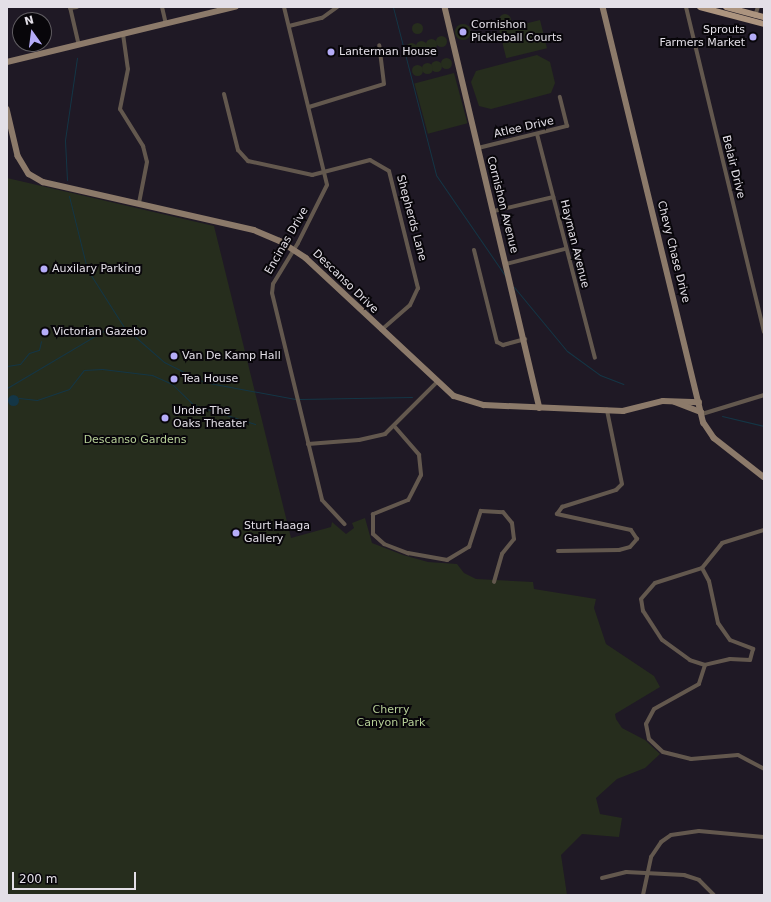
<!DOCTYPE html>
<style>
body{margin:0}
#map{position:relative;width:771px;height:902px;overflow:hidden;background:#1f1925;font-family:"DejaVu Sans",sans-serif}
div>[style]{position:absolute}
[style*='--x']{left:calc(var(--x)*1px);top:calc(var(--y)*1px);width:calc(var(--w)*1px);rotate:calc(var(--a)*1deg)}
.green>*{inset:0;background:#262d1d;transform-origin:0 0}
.round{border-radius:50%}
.water>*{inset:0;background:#143646}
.stream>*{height:1px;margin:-0.5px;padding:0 0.5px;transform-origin:0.5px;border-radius:0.5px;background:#143646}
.street>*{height:4px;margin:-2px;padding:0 2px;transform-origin:2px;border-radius:2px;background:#63584e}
.secondary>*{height:5.5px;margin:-2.75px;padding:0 2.75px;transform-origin:2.75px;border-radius:2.75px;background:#8c7a6a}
.primary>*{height:6px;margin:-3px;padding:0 3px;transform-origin:3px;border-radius:3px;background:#ac947f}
.dots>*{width:11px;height:11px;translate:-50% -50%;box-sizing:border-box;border:2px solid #08060a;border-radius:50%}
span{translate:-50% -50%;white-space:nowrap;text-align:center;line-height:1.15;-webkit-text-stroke:4px #08060a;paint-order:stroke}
.poi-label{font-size:11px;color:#e3dfe7}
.left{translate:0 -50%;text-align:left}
.right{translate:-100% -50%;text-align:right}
.street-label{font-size:11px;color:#e3dfe7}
.park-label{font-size:11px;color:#b6cf97}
.frame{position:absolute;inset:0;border:8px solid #e3dfe7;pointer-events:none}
.north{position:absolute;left:12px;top:12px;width:40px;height:40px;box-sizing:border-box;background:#08060a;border:1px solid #605d62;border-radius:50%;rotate:346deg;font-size:11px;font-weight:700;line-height:16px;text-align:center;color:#e3dfe7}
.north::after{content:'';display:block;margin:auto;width:14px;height:18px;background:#b5acf8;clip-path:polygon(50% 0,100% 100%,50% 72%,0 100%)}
.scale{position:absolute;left:12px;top:872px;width:124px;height:18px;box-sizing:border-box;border:2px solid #e3dfe7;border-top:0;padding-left:5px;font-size:12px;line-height:14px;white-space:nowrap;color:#e3dfe7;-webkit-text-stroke:3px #08060a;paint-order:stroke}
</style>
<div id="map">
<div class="green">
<div class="round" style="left:499px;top:14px;width:12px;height:12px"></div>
<div style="left:540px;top:20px;width:29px;height:42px;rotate:76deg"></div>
<div class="round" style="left:411.5px;top:22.5px;width:11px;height:11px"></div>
<div class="round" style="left:455px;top:24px;width:16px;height:16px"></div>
<div class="round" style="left:435.5px;top:35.5px;width:11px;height:11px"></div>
<div class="round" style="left:425.5px;top:38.5px;width:11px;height:11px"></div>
<div class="round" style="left:415.5px;top:40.5px;width:11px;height:11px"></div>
<div class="round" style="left:405.5px;top:42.5px;width:11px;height:11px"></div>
<div style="clip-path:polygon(537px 55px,550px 62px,555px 83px,551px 93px,491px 109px,479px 106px,471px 82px,476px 71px)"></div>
<div class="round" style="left:440.5px;top:57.5px;width:11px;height:11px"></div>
<div class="round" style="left:430.5px;top:60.5px;width:11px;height:11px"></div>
<div class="round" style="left:421.5px;top:62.5px;width:11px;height:11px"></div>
<div class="round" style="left:411.5px;top:64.5px;width:11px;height:11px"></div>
<div style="left:454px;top:73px;width:52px;height:41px;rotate:75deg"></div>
<div style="clip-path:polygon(7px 178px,214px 226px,291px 538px,331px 527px,332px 522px,346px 534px,354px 528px,352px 523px,365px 518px,372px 543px,403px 555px,428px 562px,457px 564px,464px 573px,476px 579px,533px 582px,534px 589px,596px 599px,594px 608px,606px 644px,654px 676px,660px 687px,615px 714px,616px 719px,622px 728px,645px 740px,660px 754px,645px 768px,617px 779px,596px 798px,600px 814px,622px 818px,619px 837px,582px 834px,561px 855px,567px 895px,7px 895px)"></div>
</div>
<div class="water">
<div class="round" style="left:7.5px;top:394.5px;width:11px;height:11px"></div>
</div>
<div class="stream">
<div style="--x:393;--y:7;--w:173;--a:75.6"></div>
<div style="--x:436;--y:175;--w:124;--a:55.5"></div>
<div style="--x:67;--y:180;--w:40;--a:-92.9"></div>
<div style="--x:65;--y:140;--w:83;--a:-81.7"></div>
<div style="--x:69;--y:196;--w:75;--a:76.1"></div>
<div style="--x:87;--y:269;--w:69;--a:57.5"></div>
<div style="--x:124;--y:327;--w:53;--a:41.2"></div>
<div style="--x:164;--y:362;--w:45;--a:26.6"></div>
<div style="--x:204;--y:382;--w:93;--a:10.6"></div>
<div style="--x:514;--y:287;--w:83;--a:50.4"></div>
<div style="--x:567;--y:351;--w:41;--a:36"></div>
<div style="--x:600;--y:375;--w:25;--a:21"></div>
<div style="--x:7;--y:366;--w:13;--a:-9"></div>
<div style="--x:20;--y:364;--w:14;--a:-51"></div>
<div style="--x:29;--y:353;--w:10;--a:-17"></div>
<div style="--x:39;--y:350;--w:9;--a:-77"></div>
<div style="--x:7;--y:388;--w:122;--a:-30.6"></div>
<div style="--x:19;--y:398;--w:18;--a:6"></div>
<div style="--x:37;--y:400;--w:34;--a:-19"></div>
<div style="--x:69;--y:389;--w:24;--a:-52"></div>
<div style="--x:84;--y:370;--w:18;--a:-3"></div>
<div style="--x:102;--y:369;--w:50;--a:6.8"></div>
<div style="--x:152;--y:375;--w:22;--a:24"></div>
<div style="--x:172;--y:384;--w:30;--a:44"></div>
<div style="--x:194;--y:405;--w:64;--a:17.3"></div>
<div style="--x:299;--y:399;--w:113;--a:-1"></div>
<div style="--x:722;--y:416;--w:43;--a:13.4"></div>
</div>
<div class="street">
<div style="--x:70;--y:7;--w:39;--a:77"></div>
<div style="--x:162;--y:7;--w:17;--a:77"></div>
<div style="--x:284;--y:7;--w:183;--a:76.4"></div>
<div style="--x:327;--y:185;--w:65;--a:116.6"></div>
<div style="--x:298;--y:243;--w:48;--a:121.4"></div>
<div style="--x:273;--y:284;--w:9;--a:96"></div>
<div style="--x:272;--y:293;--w:213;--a:76.4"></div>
<div style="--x:322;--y:500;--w:33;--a:47"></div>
<div style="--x:686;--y:7;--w:334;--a:76.5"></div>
<div style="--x:70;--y:8;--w:7;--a:-8"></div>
<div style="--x:755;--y:16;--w:9;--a:-72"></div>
<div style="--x:289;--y:26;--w:34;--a:-14"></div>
<div style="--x:322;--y:18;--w:19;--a:-36"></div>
<div style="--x:123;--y:34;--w:35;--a:82"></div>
<div style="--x:128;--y:69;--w:41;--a:101.3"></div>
<div style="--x:120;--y:109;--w:44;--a:58.1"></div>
<div style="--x:143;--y:146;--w:16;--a:76"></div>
<div style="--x:147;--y:162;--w:42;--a:101"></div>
<div style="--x:224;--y:94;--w:58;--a:76"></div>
<div style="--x:238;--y:150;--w:15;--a:48"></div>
<div style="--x:248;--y:161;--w:66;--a:12.3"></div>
<div style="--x:312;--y:175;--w:60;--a:-14.5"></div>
<div style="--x:370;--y:160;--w:22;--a:30"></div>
<div style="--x:389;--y:171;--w:121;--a:76.1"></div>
<div style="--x:418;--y:288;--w:19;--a:115"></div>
<div style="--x:410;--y:305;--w:38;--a:139"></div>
<div style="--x:309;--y:107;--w:78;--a:-17"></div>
<div style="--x:384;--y:84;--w:39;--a:-97"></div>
<div style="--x:537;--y:134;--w:231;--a:75.5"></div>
<div style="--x:478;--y:148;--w:92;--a:-13.9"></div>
<div style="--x:567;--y:126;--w:30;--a:-104"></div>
<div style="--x:494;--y:211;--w:61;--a:-13.3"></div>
<div style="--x:474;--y:250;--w:95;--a:76"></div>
<div style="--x:497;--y:342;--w:7;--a:27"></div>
<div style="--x:503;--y:345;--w:23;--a:-15"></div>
<div style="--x:506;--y:264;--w:61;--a:-14.3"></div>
<div style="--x:702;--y:414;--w:65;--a:-17"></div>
<div style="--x:395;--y:427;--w:37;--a:49"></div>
<div style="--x:419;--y:455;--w:20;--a:84"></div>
<div style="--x:421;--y:475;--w:28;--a:117"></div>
<div style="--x:408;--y:500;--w:38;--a:158"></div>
<div style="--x:373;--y:514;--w:20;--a:90"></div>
<div style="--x:373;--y:534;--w:15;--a:42"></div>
<div style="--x:384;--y:544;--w:26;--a:21"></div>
<div style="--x:408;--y:553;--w:40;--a:10"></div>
<div style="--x:447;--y:560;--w:26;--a:-31"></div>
<div style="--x:469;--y:547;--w:38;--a:-72"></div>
<div style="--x:481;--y:511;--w:22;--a:3"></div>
<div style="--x:503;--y:512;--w:14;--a:51"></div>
<div style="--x:512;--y:523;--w:16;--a:83"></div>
<div style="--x:514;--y:539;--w:19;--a:129"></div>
<div style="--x:502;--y:554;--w:29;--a:106"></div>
<div style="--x:308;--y:444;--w:51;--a:-4.5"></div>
<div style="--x:359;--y:440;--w:27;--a:-13"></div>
<div style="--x:385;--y:434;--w:72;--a:-45"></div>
<div style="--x:558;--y:551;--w:61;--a:-0.9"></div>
<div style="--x:619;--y:550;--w:11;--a:-15"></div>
<div style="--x:630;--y:547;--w:11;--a:-49"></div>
<div style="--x:637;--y:539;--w:11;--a:-124"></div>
<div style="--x:631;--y:530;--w:76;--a:-167.8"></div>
<div style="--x:557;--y:514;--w:9;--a:-54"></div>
<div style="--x:562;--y:507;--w:57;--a:-17.5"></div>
<div style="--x:616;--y:490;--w:8;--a:-45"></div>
<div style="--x:622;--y:484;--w:76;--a:-101.5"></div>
<div style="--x:702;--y:568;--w:15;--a:62"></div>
<div style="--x:709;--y:581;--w:43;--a:77.9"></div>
<div style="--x:718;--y:623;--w:21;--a:55"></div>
<div style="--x:730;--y:640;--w:25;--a:21"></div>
<div style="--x:753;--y:649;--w:11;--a:105"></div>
<div style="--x:750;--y:660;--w:20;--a:-177"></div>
<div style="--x:730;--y:659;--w:26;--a:167"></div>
<div style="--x:705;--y:665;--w:16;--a:-162"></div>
<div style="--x:690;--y:660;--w:34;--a:-144"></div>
<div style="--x:662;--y:640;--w:35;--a:-123"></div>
<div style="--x:643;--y:611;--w:12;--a:-99"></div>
<div style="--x:641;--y:599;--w:21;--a:-49"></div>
<div style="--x:655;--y:583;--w:49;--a:-17.7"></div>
<div style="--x:702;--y:568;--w:32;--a:-51"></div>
<div style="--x:722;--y:543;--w:44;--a:-17.2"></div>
<div style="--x:705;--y:665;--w:20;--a:108"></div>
<div style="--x:699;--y:684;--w:51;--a:150.9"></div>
<div style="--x:654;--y:709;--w:17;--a:118"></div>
<div style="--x:646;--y:724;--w:15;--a:79"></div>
<div style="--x:649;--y:739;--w:19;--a:43"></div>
<div style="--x:663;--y:752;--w:29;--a:14"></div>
<div style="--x:691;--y:759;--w:47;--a:-4.9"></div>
<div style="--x:738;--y:755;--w:30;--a:28"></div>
<div style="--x:602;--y:878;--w:25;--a:-14"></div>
<div style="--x:626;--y:872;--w:58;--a:3"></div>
<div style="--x:684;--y:875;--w:16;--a:18"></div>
<div style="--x:699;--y:880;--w:21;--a:45"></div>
<div style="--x:643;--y:895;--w:39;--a:-78"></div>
<div style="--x:651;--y:857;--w:18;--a:-56"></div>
<div style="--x:661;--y:842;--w:12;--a:-35"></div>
<div style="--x:671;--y:835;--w:28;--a:-8"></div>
<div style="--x:699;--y:831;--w:65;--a:5.3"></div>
</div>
<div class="secondary">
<div style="--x:445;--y:7;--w:412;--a:76.7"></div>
<div style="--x:603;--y:7;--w:428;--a:76.4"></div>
<div style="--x:704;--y:423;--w:18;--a:56"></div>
<div style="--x:714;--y:438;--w:63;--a:38"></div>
<div style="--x:7;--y:62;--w:235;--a:-13.6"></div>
<div style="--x:7;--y:109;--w:48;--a:76.8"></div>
<div style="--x:18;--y:156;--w:21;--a:59"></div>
<div style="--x:29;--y:174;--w:16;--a:30"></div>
<div style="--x:43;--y:182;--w:216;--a:12.8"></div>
<div style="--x:254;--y:230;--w:28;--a:23"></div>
<div style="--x:280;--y:241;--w:31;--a:33"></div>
<div style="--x:306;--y:258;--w:202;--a:43"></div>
<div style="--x:454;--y:396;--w:31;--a:17"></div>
<div style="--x:484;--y:405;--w:139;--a:2.5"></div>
<div style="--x:623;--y:411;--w:41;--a:-14"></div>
<div style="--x:663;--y:401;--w:36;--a:2"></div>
<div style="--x:675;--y:402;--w:28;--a:21"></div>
</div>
<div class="primary">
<div style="--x:700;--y:7;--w:66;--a:14.9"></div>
<div style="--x:726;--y:7;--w:39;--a:15"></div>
</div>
<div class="dots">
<div style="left:463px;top:32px;background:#b5acf8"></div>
<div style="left:753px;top:37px;background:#b5acf8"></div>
<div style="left:331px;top:52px;background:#b5acf8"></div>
<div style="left:44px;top:269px;background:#b5acf8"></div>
<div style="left:45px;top:332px;background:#b5acf8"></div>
<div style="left:174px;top:356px;background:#b5acf8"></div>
<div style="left:174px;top:379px;background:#b5acf8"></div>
<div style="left:165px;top:418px;background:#b5acf8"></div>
<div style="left:236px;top:533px;background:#b5acf8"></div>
</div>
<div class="poi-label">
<span class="left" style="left:471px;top:32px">Cornishon<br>Pickleball Courts</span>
<span class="right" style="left:745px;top:37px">Sprouts<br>Farmers Market</span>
<span class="left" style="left:339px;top:52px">Lanterman House</span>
<span class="left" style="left:52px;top:269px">Auxilary Parking</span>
<span class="left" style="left:53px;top:332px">Victorian Gazebo</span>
<span class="left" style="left:182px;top:356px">Van De Kamp Hall</span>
<span class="left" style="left:182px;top:379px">Tea House</span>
<span class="left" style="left:173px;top:418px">Under The<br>Oaks Theater</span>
<span class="left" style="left:244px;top:533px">Sturt Haaga<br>Gallery</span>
</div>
<div class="street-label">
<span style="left:524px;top:128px;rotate:-13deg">Atlee Drive</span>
<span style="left:733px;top:167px;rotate:76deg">Belair Drive</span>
<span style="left:502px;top:205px;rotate:76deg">Cornishon Avenue</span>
<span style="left:411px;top:218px;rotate:75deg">Shepherds Lane</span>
<span style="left:287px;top:241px;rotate:-60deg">Encinas Drive</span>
<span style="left:574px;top:244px;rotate:76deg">Hayman Avenue</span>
<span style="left:673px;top:252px;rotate:76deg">Chevy Chase Drive</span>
<span style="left:345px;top:282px;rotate:44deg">Descanso Drive</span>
</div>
<div class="park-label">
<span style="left:135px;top:440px">Descanso Gardens</span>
<span style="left:391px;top:717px">Cherry<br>Canyon Park</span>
</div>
<div class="frame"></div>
<div class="north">N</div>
<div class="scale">200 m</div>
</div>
